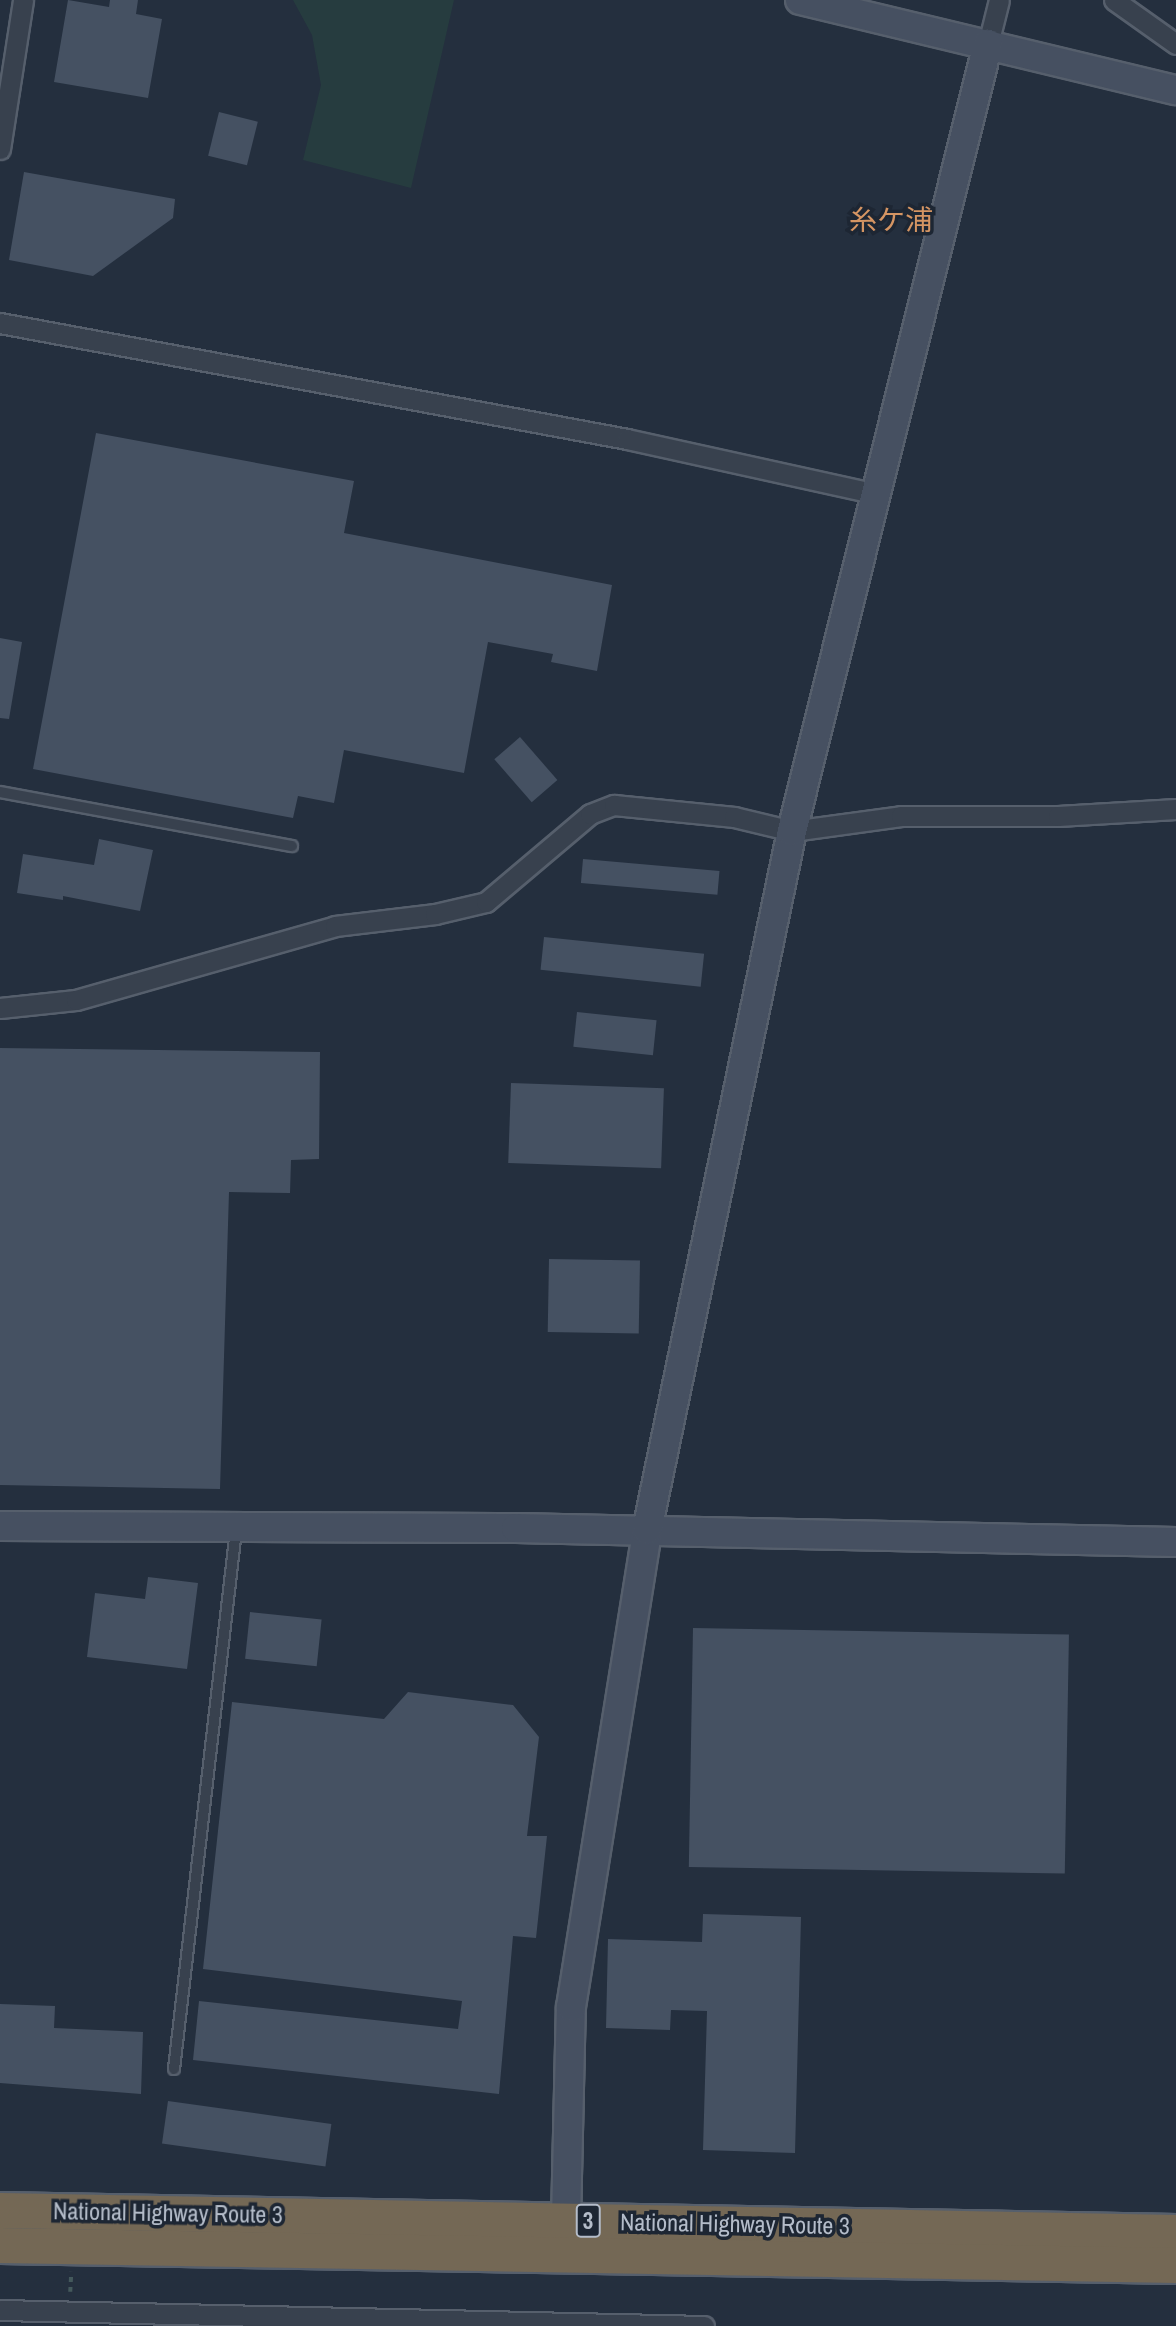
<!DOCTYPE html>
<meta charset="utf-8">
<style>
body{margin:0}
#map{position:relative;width:1176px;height:2326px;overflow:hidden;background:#242f3e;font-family:"Archivo Narrow","Noto Sans JP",sans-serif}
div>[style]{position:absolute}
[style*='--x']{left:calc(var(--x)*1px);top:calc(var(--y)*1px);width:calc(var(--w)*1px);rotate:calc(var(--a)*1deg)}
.green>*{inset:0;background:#263c3f}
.building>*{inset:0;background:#455162;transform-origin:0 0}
.path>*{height:3.5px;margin-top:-1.75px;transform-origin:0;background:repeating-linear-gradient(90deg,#44595c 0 5px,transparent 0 10px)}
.roads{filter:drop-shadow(2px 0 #565f6c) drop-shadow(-2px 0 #565f6c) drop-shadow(0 2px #565f6c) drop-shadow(0 -2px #565f6c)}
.lane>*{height:10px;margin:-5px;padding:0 5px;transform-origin:5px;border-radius:5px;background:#38414e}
.street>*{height:19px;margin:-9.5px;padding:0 9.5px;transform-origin:9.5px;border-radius:9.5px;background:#38414e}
.secondary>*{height:28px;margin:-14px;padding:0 14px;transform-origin:14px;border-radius:14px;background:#465061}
.highway>*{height:35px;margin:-17.5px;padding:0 17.5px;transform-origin:17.5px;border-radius:17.5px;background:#746855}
span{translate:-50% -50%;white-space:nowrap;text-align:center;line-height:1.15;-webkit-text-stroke:7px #1d2633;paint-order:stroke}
.shield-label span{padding:2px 5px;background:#1d2633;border:2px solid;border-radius:5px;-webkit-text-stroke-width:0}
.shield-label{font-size:23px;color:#b4bcc9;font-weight:700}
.street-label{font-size:24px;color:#b4bcc9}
.quarter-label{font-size:28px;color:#d59563}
</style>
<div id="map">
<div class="green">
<div style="clip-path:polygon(293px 0,454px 0,411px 188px,303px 160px,321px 85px,312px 35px)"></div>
</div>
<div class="building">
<div style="clip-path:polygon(68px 0,109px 7px,110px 0,138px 0,136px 14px,162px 19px,148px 98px,54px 82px)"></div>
<div style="left:219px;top:112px;width:40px;height:45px;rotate:14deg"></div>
<div style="clip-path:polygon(24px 172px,175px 199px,173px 218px,93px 276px,9px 260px)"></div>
<div style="clip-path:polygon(96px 433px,354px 481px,344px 533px,612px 585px,597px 671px,551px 662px,553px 654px,488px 642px,464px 773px,344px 750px,334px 803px,298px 796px,293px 818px,33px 769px)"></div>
<div style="clip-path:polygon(0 638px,22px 642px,9px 719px,0 718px)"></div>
<div style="left:520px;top:737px;width:57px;height:34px;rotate:49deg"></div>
<div style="clip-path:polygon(99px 839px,153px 850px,140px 911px,63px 896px,63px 900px,17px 893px,23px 854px,94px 865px)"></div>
<div style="left:583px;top:859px;width:137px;height:24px;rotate:5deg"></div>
<div style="left:544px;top:937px;width:161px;height:33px;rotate:6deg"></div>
<div style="left:577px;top:1012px;width:80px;height:35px;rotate:6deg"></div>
<div style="clip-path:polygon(0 1048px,320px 1052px,319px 1159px,291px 1160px,290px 1193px,229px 1192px,220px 1489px,0 1485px)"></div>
<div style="left:511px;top:1083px;width:153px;height:80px;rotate:2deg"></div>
<div style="left:549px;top:1259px;width:91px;height:73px;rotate:1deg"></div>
<div style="clip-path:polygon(148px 1577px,198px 1583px,187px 1669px,87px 1657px,95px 1593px,145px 1599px)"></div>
<div style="left:250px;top:1612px;width:72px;height:47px;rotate:6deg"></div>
<div style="left:693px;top:1628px;width:376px;height:239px;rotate:1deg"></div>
<div style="clip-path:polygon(408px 1692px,513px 1705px,539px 1737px,527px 1836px,547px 1836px,536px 1938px,513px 1936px,499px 2094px,193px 2060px,199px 2001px,458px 2029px,462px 2001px,203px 1969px,232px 1702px,384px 1719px)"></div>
<div style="clip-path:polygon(703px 1914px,801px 1917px,795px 2153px,703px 2150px,707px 2011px,671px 2010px,670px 2030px,606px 2028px,608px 1939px,702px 1942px)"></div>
<div style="clip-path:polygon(0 2004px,55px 2006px,54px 2028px,143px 2032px,141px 2094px,0 2083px)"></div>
<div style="left:168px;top:2101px;width:165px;height:43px;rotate:8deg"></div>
</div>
<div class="path">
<div style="--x:70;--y:2292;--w:20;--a:-87"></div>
</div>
<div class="roads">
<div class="lane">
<div style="--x:0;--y:792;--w:297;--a:10.5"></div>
<div style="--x:174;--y:2069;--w:543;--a:-83.44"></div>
</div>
<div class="street">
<div style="--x:1114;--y:0;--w:76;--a:35.4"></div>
<div style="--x:988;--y:44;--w:45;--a:-76"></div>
<div style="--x:0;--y:149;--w:151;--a:-81.2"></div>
<div style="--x:0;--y:323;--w:638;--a:10.48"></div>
<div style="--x:627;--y:439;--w:257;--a:12.4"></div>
<div style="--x:0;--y:1008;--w:76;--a:-6"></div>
<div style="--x:76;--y:1000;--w:269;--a:-15.9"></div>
<div style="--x:335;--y:926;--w:101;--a:-6.8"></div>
<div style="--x:435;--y:914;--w:52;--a:-13.2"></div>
<div style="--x:486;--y:902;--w:136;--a:-40.2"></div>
<div style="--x:590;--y:814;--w:26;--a:-21"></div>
<div style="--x:614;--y:805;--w:121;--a:5.7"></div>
<div style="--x:734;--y:817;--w:60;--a:13.6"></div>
<div style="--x:792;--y:831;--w:110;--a:-7.8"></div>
<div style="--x:901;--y:816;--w:157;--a:0"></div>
<div style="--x:1058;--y:816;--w:118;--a:-3.4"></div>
<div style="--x:0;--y:2310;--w:704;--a:1.3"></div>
</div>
<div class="secondary">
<div style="--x:800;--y:0;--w:387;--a:13.5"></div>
<div style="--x:0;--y:1526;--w:516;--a:0.22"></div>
<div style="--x:516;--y:1528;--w:660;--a:1.22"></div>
<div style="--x:566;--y:2221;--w:214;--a:-88.7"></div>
<div style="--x:571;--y:2007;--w:483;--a:-80.9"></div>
<div style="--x:647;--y:1530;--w:714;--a:-78.28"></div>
<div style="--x:792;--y:831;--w:811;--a:-76.02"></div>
</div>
<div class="highway">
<div style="--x:0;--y:2210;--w:1176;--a:1.07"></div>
<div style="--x:0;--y:2245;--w:1176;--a:0.97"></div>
</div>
</div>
<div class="shield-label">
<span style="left:588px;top:2221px">3</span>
</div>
<div class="street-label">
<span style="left:168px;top:2213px;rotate:1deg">National Highway Route 3</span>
<span style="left:735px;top:2224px;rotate:1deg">National Highway Route 3</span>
</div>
<div class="quarter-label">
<span style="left:891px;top:220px">糸ケ浦</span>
</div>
</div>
